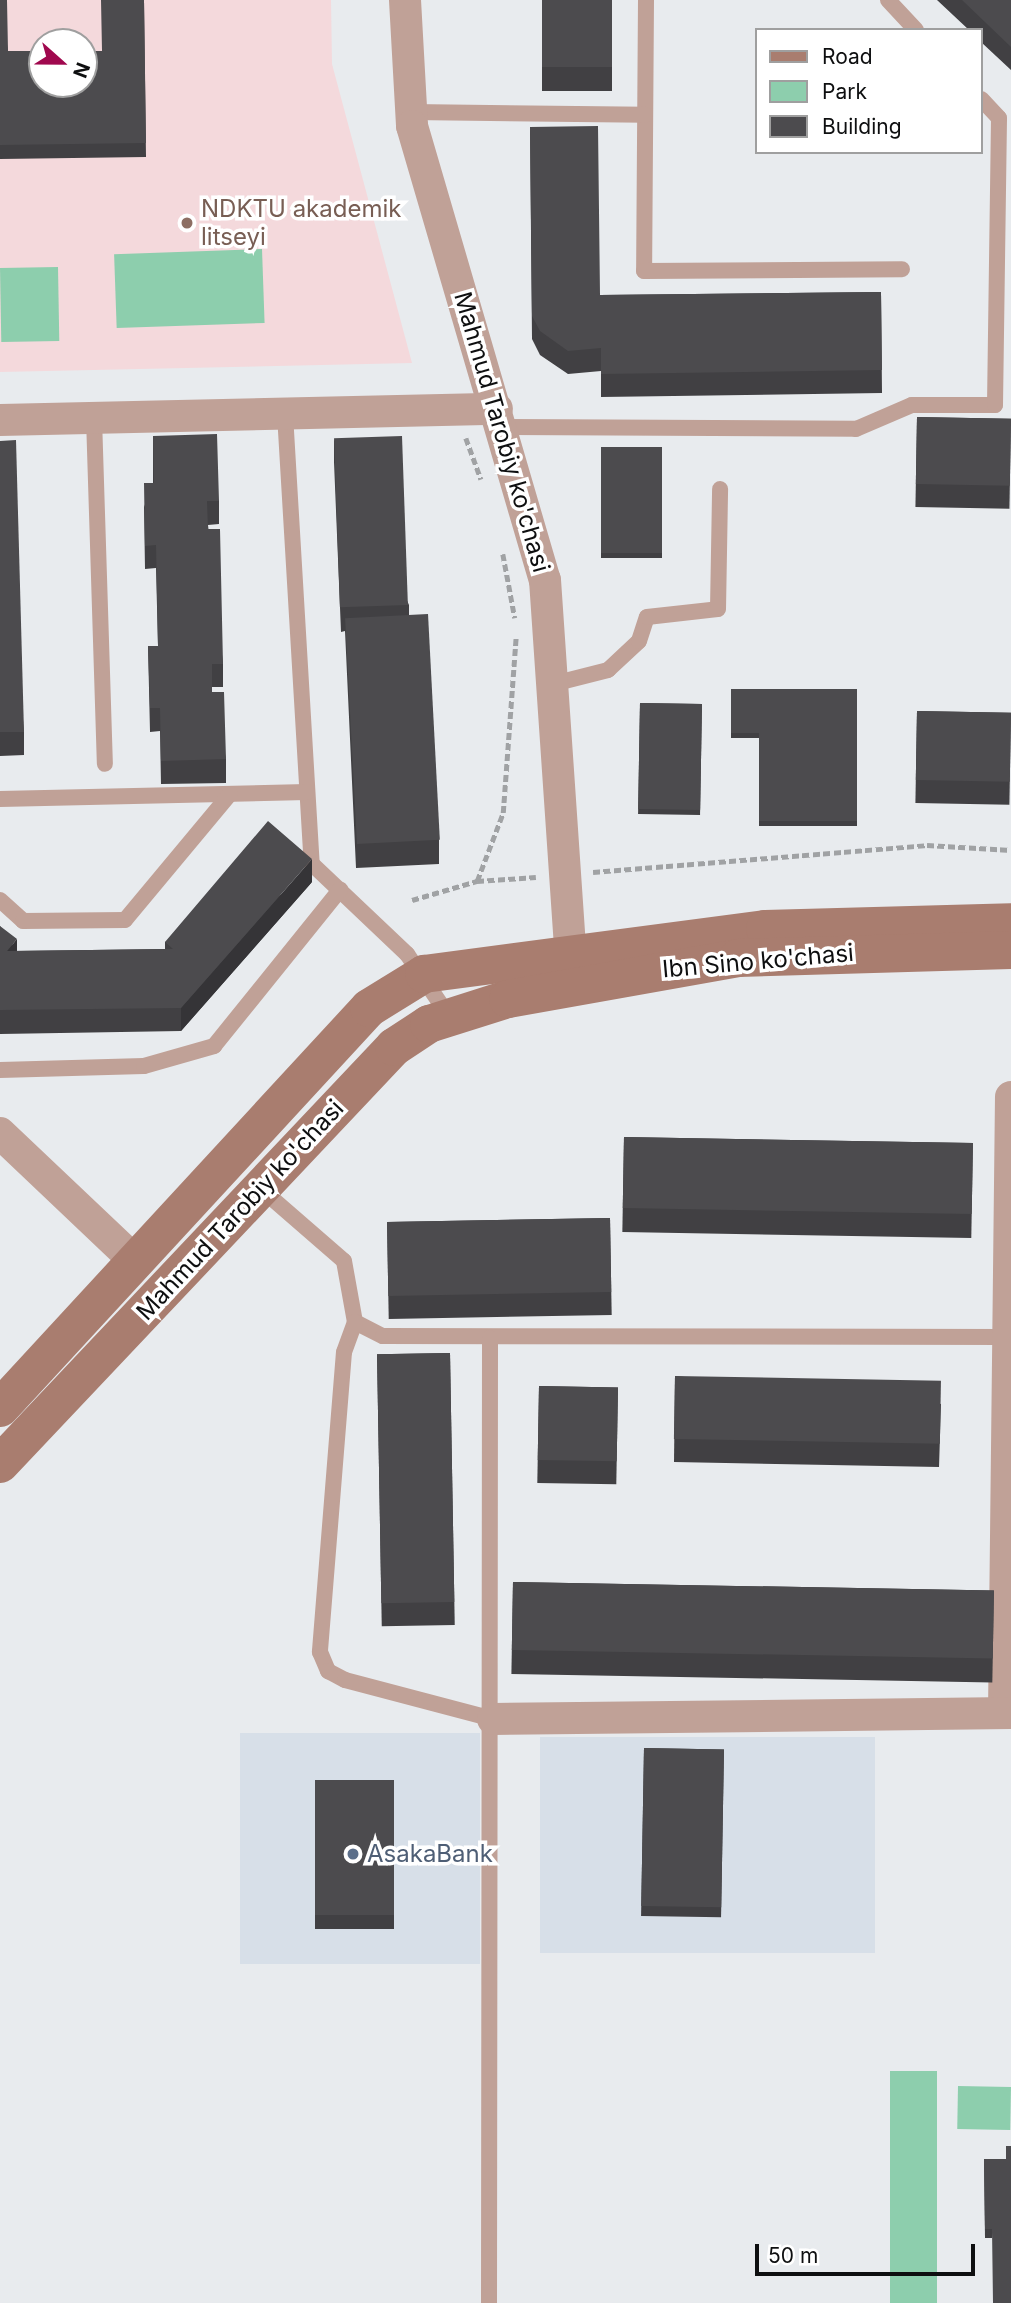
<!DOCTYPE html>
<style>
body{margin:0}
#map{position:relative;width:1011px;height:2303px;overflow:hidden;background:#e8ebee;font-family:Inter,sans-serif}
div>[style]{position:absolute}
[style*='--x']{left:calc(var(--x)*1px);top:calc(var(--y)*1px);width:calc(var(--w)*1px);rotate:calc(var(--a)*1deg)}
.built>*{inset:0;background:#d7dfe8;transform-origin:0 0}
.education>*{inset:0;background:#f4d9dc}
.green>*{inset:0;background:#8dcead;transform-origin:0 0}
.path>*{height:4.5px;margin-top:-2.25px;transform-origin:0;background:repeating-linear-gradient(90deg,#a0a2a4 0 7px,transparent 0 10.5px)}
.service>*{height:16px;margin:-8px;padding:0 8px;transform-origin:8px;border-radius:8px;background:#c0a197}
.minor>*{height:32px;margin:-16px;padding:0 16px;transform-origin:16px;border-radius:16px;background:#c0a197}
.secondary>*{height:38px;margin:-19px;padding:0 19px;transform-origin:19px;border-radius:19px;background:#a97d6f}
.wall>*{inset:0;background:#414043;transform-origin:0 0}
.shaded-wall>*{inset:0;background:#353437}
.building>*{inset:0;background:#4c4b4e;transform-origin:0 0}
.dots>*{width:19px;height:19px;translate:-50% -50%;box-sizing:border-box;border:4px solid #fff;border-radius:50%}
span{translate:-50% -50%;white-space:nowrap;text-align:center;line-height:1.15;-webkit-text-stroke:7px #fff;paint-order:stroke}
.education-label{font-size:24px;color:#785e54}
.left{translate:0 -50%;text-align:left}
.street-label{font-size:24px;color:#0e0f10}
.service-label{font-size:24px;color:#4e5e75}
.legend{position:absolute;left:755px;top:28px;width:228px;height:126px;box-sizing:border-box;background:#fff;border:2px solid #9f9f9f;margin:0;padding:9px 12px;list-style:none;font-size:21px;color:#0e0f10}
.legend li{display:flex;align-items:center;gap:14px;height:35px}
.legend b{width:35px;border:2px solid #9f9f9f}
.north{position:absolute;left:28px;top:28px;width:70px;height:70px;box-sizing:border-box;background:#fff;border:2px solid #9f9f9f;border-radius:50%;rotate:111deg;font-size:19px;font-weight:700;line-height:28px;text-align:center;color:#0e0f10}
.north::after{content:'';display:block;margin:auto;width:24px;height:32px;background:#a0084e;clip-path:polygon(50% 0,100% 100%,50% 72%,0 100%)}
.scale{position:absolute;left:755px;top:2244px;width:220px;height:32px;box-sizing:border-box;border:4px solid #0e0f10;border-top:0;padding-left:9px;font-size:21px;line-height:24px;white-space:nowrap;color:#0e0f10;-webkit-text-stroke:5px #fff;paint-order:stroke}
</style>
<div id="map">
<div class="built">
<div style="left:240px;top:1733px;width:240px;height:231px"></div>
<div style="left:540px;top:1737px;width:335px;height:216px"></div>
</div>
<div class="education">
<div style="clip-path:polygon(evenodd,0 0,331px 0,332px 64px,412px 363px,0 372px,0 0,42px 42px,84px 42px,84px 84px,42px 84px,42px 42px)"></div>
</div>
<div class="green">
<div style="left:262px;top:249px;width:74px;height:148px;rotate:88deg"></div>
<div style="left:58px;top:267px;width:74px;height:58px;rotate:89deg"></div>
<div style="left:937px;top:2071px;width:232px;height:47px;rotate:90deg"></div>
<div style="left:958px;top:2086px;width:53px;height:43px;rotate:1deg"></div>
</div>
<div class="path">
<div style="--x:466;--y:438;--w:44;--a:69.9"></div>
<div style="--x:503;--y:554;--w:65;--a:79.4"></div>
<div style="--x:593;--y:872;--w:335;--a:-4.6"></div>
<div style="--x:927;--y:845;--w:84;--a:3.4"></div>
<div style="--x:477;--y:881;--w:59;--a:-3.9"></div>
<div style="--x:412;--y:900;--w:68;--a:-16.3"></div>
<div style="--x:477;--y:881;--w:73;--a:-69.1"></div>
<div style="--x:503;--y:813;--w:176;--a:-85.8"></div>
</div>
<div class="service">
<div style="--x:646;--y:0;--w:271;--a:90.4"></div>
<div style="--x:644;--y:271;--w:258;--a:-0.4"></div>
<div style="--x:888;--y:0;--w:41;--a:47"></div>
<div style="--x:411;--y:112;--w:234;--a:0.7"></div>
<div style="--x:285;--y:414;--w:451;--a:86.6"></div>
<div style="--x:312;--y:864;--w:131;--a:43.5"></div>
<div style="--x:407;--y:954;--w:77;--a:56.1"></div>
<div style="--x:94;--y:418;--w:346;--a:88.2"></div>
<div style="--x:503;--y:427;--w:353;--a:0.3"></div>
<div style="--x:856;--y:429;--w:61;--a:-23.2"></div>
<div style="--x:912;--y:405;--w:83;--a:0"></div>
<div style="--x:995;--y:405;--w:287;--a:-89.2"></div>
<div style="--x:999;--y:118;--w:26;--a:-133"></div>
<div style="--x:553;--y:684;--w:57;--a:-14.3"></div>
<div style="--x:608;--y:670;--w:42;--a:-43.1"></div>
<div style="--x:639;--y:641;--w:25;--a:-72"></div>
<div style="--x:647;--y:617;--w:71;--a:-6.4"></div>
<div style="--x:718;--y:609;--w:120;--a:-89"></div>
<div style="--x:0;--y:799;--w:307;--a:-1.3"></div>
<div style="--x:0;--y:900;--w:31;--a:42"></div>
<div style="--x:23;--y:921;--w:102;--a:-0.6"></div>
<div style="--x:125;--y:920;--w:164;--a:-50.2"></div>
<div style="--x:0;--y:1070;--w:144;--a:-1.6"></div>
<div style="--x:144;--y:1066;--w:73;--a:-15.9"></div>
<div style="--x:214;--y:1046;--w:201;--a:-51.1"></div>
<div style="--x:260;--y:1188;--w:111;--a:41"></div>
<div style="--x:344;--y:1261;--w:62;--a:79.8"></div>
<div style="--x:355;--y:1322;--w:31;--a:27"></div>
<div style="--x:383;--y:1336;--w:621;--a:0.09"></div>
<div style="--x:355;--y:1322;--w:32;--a:110"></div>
<div style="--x:344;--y:1352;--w:301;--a:94.6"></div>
<div style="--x:320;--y:1652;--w:21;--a:67"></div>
<div style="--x:328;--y:1671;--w:19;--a:28"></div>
<div style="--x:345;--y:1680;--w:153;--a:14.8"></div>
<div style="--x:489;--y:2303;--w:965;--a:-89.94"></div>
</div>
<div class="minor">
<div style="--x:405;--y:0;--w:126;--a:86.8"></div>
<div style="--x:412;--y:126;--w:473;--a:73.7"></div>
<div style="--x:545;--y:580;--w:400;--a:86.1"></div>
<div style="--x:0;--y:420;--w:497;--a:-1.3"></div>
<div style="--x:0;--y:1133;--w:187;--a:43.5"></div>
<div style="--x:1004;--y:1713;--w:616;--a:-89.35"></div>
<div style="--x:493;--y:1719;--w:518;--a:-0.66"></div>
</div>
<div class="secondary">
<div style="--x:0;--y:1408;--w:544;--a:-47.31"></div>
<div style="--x:369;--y:1008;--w:65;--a:-31.7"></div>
<div style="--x:424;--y:974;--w:344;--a:-7.5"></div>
<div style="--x:765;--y:929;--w:246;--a:-1.6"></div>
<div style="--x:0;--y:1464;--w:574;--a:-46.62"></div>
<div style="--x:394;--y:1047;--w:42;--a:-33.3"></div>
<div style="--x:429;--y:1024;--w:83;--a:-17.6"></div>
<div style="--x:508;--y:999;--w:234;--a:-10.1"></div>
<div style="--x:738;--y:958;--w:273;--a:-1.7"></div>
</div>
<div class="wall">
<div style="clip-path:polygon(0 0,8px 51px,102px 51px,144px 0,146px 157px,0 159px)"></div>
<div style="left:542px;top:0;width:70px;height:91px"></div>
<div style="clip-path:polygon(937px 0,1011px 0,1011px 70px,981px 42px,981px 30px,969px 30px)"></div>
<div style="clip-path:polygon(530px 127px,600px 295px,881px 292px,882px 393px,601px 397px,601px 371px,568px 374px,540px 355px,532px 339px)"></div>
<div style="left:917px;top:417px;width:94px;height:90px;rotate:1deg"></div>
<div style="clip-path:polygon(153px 436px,219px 501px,219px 524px,208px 525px,223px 664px,223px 687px,212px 687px,212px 692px,226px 759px,226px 783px,161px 784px,160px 731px,150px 732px,148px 646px,158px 646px,156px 568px,145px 569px,144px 507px,153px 483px)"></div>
<div style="clip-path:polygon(334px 439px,409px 605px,409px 615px,439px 840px,439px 864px,356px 868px,345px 631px,341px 632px,334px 462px)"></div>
<div style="clip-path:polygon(0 441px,24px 732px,24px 755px,0 756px)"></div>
<div style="left:601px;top:447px;width:61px;height:111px"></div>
<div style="clip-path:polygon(731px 689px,857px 689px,857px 826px,759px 826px,759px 738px,731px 738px)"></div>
<div style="left:640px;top:703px;width:62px;height:111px;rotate:1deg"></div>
<div style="left:917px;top:711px;width:94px;height:92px;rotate:1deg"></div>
<div style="clip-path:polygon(312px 882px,181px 1031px,0 1034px,0 926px,17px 951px,165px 949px,165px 942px)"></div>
<div style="left:624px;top:1137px;width:349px;height:95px;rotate:1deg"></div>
<div style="left:610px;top:1218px;width:97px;height:223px;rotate:89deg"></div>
<div style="left:450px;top:1353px;width:272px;height:73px;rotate:89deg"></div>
<div style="clip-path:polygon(675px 1376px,941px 1404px,939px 1467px,674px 1462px)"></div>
<div style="left:539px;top:1386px;width:79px;height:97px;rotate:1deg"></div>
<div style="left:513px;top:1582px;width:481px;height:92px;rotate:1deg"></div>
<div style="left:644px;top:1748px;width:80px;height:168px;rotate:1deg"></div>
<div style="left:394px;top:1780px;width:149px;height:79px;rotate:90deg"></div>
<div style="clip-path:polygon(984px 2159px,1006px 2159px,992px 2238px,985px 2238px)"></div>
</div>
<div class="shaded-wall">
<div style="clip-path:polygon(312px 859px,312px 882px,181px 1031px,181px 1008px)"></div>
<div style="clip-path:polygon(17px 939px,17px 962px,7px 951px)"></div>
</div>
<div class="building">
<div style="clip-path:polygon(0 0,7px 0,8px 51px,42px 51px,42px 84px,84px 84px,84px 51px,102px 51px,101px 0,144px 0,146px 143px,0 145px)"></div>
<div style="left:542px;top:0;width:70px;height:67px"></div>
<div style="clip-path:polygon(962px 0,1011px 0,1011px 47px)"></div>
<div style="clip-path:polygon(598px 126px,600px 295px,881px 292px,882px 370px,601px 374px,601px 348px,568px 351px,540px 331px,532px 316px,530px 127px)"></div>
<div style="left:917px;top:417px;width:94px;height:67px;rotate:1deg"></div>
<div style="clip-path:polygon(217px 434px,219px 501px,207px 501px,208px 529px,220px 529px,223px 664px,212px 664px,212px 692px,224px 692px,226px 759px,161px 761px,160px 708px,150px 708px,148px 646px,158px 646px,156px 545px,145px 546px,144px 483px,154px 483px,153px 436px)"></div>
<div style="left:402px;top:436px;width:169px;height:68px;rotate:88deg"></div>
<div style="clip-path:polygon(16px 440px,24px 732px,0 732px,0 441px)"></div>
<div style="left:601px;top:447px;width:61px;height:106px"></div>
<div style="left:428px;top:614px;width:226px;height:83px;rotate:87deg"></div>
<div style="clip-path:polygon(731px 689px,857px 689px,857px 821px,759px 821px,759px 733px,731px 733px)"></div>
<div style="left:640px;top:703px;width:62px;height:106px;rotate:1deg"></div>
<div style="left:917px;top:711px;width:94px;height:69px;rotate:1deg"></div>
<div style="clip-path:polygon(268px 821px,312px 859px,181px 1008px,0 1010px,0 926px,17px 939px,7px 951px,173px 949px,165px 942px)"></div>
<div style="left:624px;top:1137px;width:349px;height:71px;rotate:1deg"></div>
<div style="left:610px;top:1218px;width:74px;height:223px;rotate:89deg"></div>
<div style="left:450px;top:1353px;width:249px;height:73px;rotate:89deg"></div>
<div style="left:675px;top:1376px;width:266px;height:63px;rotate:1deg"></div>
<div style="left:539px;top:1386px;width:79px;height:74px;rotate:1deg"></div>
<div style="left:513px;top:1582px;width:481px;height:68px;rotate:1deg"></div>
<div style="left:644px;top:1748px;width:80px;height:158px;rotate:1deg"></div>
<div style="left:394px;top:1780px;width:135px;height:79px;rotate:90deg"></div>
<div style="clip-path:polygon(1006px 2146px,1011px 2146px,1011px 2303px,993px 2303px,992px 2229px,985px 2229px,984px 2159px,1006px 2159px)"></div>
</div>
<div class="dots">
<div style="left:187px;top:223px;background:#8d6e63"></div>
<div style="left:353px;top:1854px;background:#5c6f8a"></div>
</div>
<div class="education-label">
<span class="left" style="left:201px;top:223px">NDKTU akademik<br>litseyi</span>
</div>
<div class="street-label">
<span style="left:502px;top:432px;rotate:74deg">Mahmud Tarobiy ko'chasi</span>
<span style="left:758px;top:961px;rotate:-5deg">Ibn Sino ko'chasi</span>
<span style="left:240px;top:1210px;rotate:-47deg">Mahmud Tarobiy ko'chasi</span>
</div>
<div class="service-label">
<span class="left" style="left:367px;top:1854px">AsakaBank</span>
</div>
<ul class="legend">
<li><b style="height:9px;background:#a97d6f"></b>Road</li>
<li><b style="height:19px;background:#8dcead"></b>Park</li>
<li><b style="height:19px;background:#4c4b4e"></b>Building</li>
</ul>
<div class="north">N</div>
<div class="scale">50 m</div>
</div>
